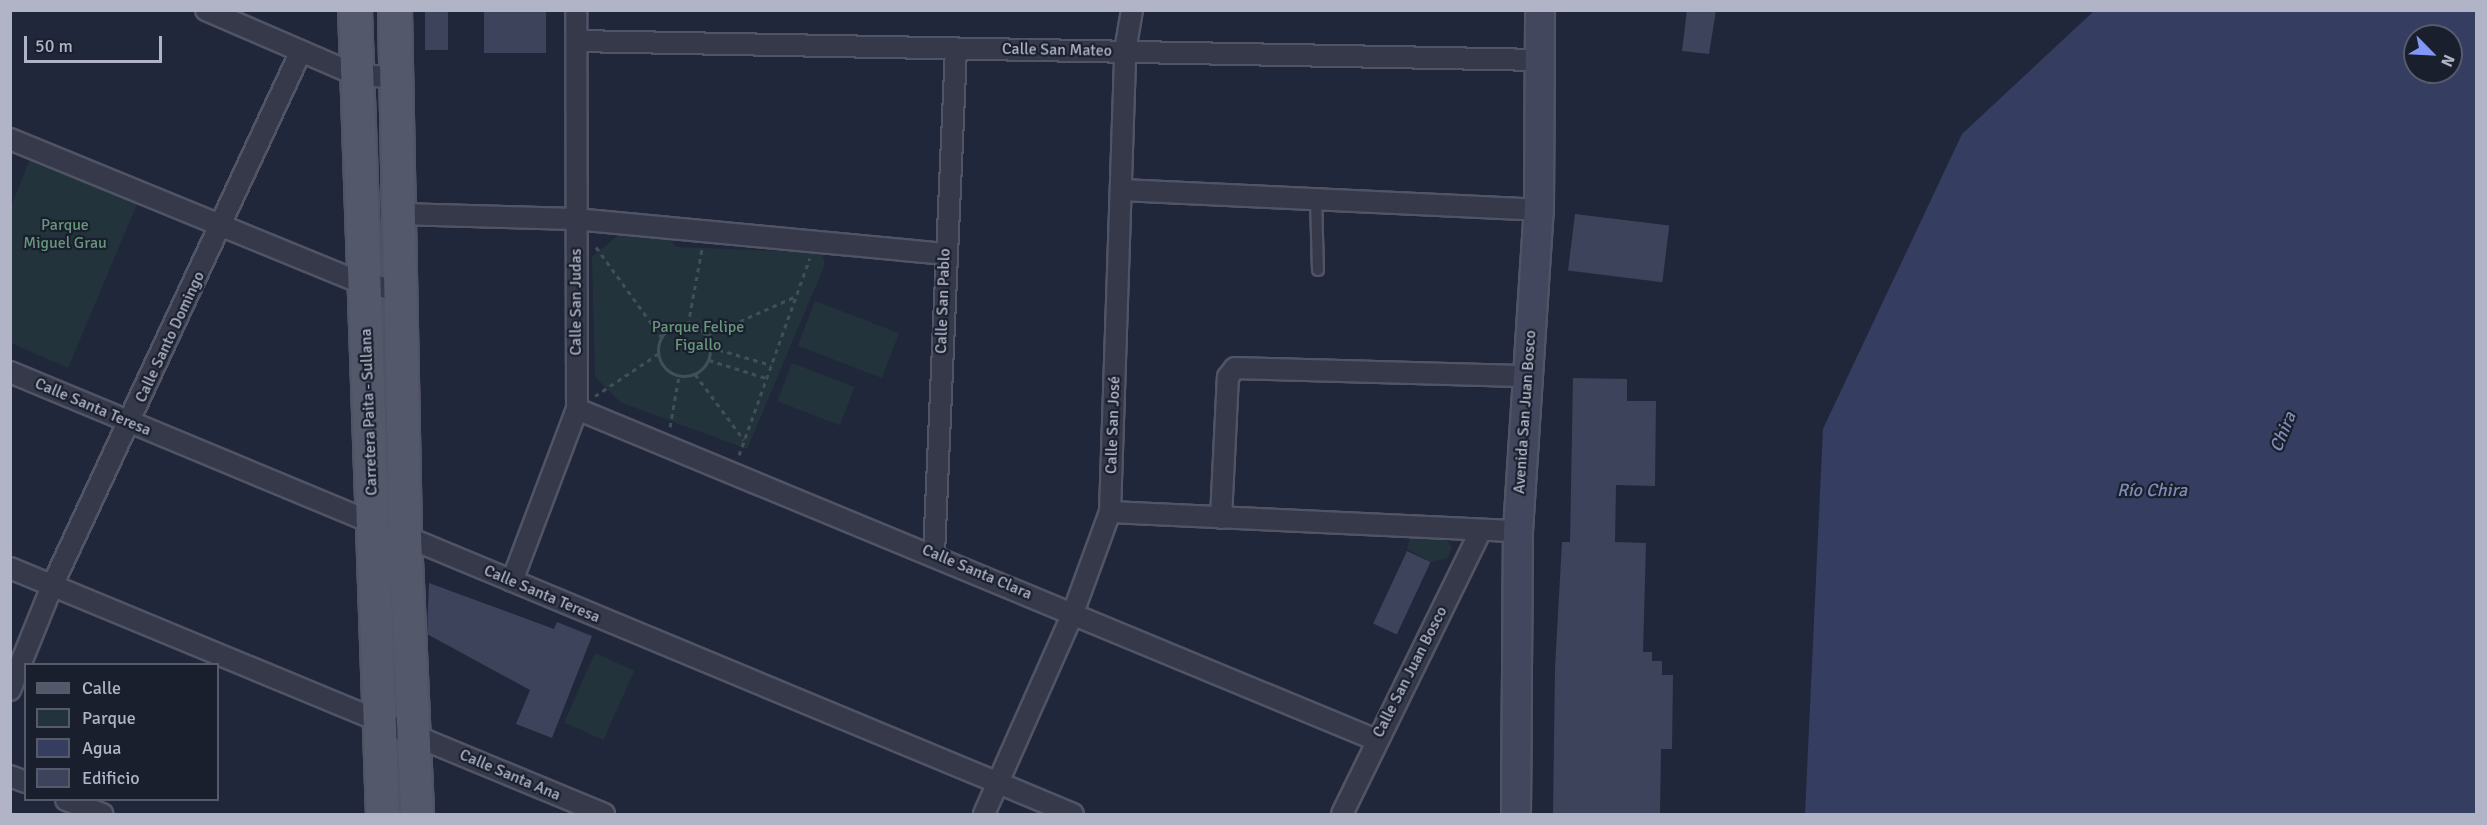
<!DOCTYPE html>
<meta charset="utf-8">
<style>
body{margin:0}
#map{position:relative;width:2487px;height:825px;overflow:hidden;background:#21273a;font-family:Signika,sans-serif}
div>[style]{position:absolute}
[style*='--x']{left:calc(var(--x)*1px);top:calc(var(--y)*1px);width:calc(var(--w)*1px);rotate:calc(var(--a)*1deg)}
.green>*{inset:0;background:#23333b;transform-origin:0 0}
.water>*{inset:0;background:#353e61}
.building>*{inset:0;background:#3d435a;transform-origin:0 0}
.path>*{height:3px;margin-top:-1.5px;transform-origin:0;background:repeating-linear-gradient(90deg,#415058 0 4.5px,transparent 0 9px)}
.path>.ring{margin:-1.5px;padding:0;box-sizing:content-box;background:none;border:3px solid #415058;border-radius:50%}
.roads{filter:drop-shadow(2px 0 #505465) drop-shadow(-2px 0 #505465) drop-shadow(0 2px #505465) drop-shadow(0 -2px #505465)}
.lane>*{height:10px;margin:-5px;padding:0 5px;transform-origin:5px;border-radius:5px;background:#35394a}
.street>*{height:20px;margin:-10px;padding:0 10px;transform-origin:10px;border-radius:10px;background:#35394a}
.secondary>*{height:28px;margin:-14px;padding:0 14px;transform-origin:14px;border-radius:14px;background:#43475d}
.primary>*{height:32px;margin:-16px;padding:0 16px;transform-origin:16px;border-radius:16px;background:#53586a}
span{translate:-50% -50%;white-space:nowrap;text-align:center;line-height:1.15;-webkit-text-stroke:4.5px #1a1f2e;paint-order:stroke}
.street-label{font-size:16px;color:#b0b4c6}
.park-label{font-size:16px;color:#67977b}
.water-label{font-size:18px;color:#7f8bb3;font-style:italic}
.frame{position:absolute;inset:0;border:12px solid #b0b4c6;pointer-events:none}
.legend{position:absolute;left:24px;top:663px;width:195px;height:138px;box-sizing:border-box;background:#1a1f2e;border:2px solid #565b6b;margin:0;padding:8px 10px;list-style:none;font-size:18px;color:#b0b4c6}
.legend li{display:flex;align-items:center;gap:12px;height:30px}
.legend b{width:30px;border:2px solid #565b6b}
.north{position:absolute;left:2403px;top:24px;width:60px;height:60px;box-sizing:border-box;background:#1a1f2e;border:2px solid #565b6b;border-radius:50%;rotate:114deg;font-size:16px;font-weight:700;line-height:24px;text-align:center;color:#b0b4c6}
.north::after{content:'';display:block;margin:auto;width:21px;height:27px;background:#8298f8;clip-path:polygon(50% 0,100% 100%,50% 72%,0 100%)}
.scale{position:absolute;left:24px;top:36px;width:138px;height:27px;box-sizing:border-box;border:3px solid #b0b4c6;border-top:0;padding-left:8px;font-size:18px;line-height:21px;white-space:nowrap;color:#b0b4c6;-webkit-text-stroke:4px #1a1f2e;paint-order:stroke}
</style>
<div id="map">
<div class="green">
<div style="clip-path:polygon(30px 160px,137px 204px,68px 368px,11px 343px,11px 206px)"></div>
<div style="clip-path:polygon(623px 231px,666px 234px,676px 247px,822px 253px,825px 264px,747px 449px,620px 402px,595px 377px,592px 257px)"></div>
<div style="left:815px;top:301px;width:90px;height:48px;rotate:21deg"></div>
<div style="left:792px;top:363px;width:67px;height:41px;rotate:21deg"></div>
<div style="clip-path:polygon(1412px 530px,1443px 533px,1452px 548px,1447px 558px,1431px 562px,1407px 549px)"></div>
<div style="left:595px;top:653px;width:43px;height:76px;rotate:24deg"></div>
</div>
<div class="water">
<div style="clip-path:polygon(evenodd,2094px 11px,2476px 11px,2476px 814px,1805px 814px,1823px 429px,1962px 134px,2094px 11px,2415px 36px,2451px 36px,2451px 72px,2415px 72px,2415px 36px)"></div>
</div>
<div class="building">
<div style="left:425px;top:10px;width:23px;height:40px"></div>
<div style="left:484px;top:10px;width:62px;height:43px"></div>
<div style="clip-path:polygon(1687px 10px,1716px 10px,1709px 54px,1682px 51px)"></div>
<div style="left:1575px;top:214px;width:95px;height:57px;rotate:7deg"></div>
<div style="clip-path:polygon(1573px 378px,1627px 379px,1627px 401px,1656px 401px,1655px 486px,1616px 485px,1615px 542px,1646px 543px,1643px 652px,1652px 652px,1652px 661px,1662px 661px,1662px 675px,1673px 675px,1672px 749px,1661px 749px,1660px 814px,1553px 814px,1555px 668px,1562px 542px,1570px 542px)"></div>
<div style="left:1407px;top:551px;width:26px;height:80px;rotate:25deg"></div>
<div style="clip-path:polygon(429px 583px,554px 629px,557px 622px,592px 636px,552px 738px,516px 724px,530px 690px,427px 634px)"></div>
</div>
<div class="path">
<div style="--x:596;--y:247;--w:112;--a:54"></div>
<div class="ring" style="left:658px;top:324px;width:49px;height:49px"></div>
<div style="--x:688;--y:325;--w:77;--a:-79.6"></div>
<div style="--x:707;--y:336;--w:98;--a:-24.2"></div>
<div style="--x:710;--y:347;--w:64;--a:16.4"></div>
<div style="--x:709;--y:360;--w:60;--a:17.5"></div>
<div style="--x:695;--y:374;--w:82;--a:53.4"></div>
<div style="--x:595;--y:396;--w:76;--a:-33.7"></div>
<div style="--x:670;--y:427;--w:52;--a:-80"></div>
<div style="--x:739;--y:455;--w:209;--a:-70.2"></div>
</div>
<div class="roads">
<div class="lane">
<div style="--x:1316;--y:199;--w:71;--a:88.4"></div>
</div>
<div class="street">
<div style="--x:206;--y:10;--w:161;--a:23.4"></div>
<div style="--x:354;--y:74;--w:43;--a:5.3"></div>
<div style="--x:577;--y:41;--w:960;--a:1.13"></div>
<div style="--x:10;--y:139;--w:383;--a:22.3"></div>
<div style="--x:364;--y:284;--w:39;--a:10"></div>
<div style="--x:1121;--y:190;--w:418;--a:2.7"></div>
<div style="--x:400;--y:214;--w:175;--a:1.6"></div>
<div style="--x:575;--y:219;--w:371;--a:5.4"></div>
<div style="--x:10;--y:372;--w:1151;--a:22.58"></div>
<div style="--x:577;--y:409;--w:865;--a:22.5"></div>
<div style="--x:1110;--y:512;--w:408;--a:2.7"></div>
<div style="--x:1221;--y:518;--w:141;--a:-87.2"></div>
<div style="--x:1228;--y:377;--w:11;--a:-52"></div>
<div style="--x:1235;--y:368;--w:293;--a:1.6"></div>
<div style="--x:934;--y:554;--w:506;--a:-87.51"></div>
<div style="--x:10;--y:568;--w:643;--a:22.5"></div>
<div style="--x:512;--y:581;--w:184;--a:-69.3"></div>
<div style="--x:577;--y:409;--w:399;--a:-90.1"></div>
<div style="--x:10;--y:690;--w:112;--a:-68"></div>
<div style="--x:52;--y:586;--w:590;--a:-65.04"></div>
<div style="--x:10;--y:776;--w:17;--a:21"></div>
<div style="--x:66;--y:800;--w:39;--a:21"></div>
<div style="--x:984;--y:814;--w:220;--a:-66.1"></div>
<div style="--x:1073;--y:613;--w:108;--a:-69.9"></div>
<div style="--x:1110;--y:512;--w:461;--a:-88.1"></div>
<div style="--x:1125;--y:51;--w:42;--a:-80.3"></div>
<div style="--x:1342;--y:814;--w:316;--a:-63.9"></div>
</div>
<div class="secondary">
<div style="--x:1516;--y:814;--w:283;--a:-89.6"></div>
<div style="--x:1518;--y:531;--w:322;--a:-86.3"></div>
<div style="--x:1539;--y:210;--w:200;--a:-89.7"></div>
</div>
<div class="primary">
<div style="--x:355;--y:10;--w:804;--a:88.01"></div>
<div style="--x:395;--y:10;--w:527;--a:88.91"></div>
<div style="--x:405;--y:537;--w:277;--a:87.5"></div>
</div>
</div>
<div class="street-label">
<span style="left:1057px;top:50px;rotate:1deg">Calle San Mateo</span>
<span style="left:943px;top:301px;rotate:-88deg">Calle San Pablo</span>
<span style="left:576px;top:302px;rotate:-90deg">Calle San Judas</span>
<span style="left:170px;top:337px;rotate:-65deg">Calle Santo Domingo</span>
<span style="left:93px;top:407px;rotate:23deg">Calle Santa Teresa</span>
<span style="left:369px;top:412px;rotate:-92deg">Carretera Paita - Sullana</span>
<span style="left:1525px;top:412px;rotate:-86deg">Avenida San Juan Bosco</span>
<span style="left:1113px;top:425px;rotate:-88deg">Calle San José</span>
<span style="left:977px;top:572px;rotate:23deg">Calle Santa Clara</span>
<span style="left:542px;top:594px;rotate:23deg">Calle Santa Teresa</span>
<span style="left:1410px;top:672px;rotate:-63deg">Calle San Juan Bosco</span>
<span style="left:510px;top:775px;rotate:23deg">Calle Santa Ana</span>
</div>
<div class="park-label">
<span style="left:65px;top:234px">Parque<br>Miguel Grau</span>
<span style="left:698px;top:336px">Parque Felipe<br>Figallo</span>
</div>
<div class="water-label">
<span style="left:2283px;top:432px;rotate:-68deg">Chira</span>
<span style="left:2152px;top:490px">Río Chira</span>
</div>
<div class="frame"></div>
<ul class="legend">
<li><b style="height:8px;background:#53586a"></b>Calle</li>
<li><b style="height:16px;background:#23333b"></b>Parque</li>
<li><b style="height:16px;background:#353e61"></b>Agua</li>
<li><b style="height:16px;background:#3d435a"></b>Edificio</li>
</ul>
<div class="north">N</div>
<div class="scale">50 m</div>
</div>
